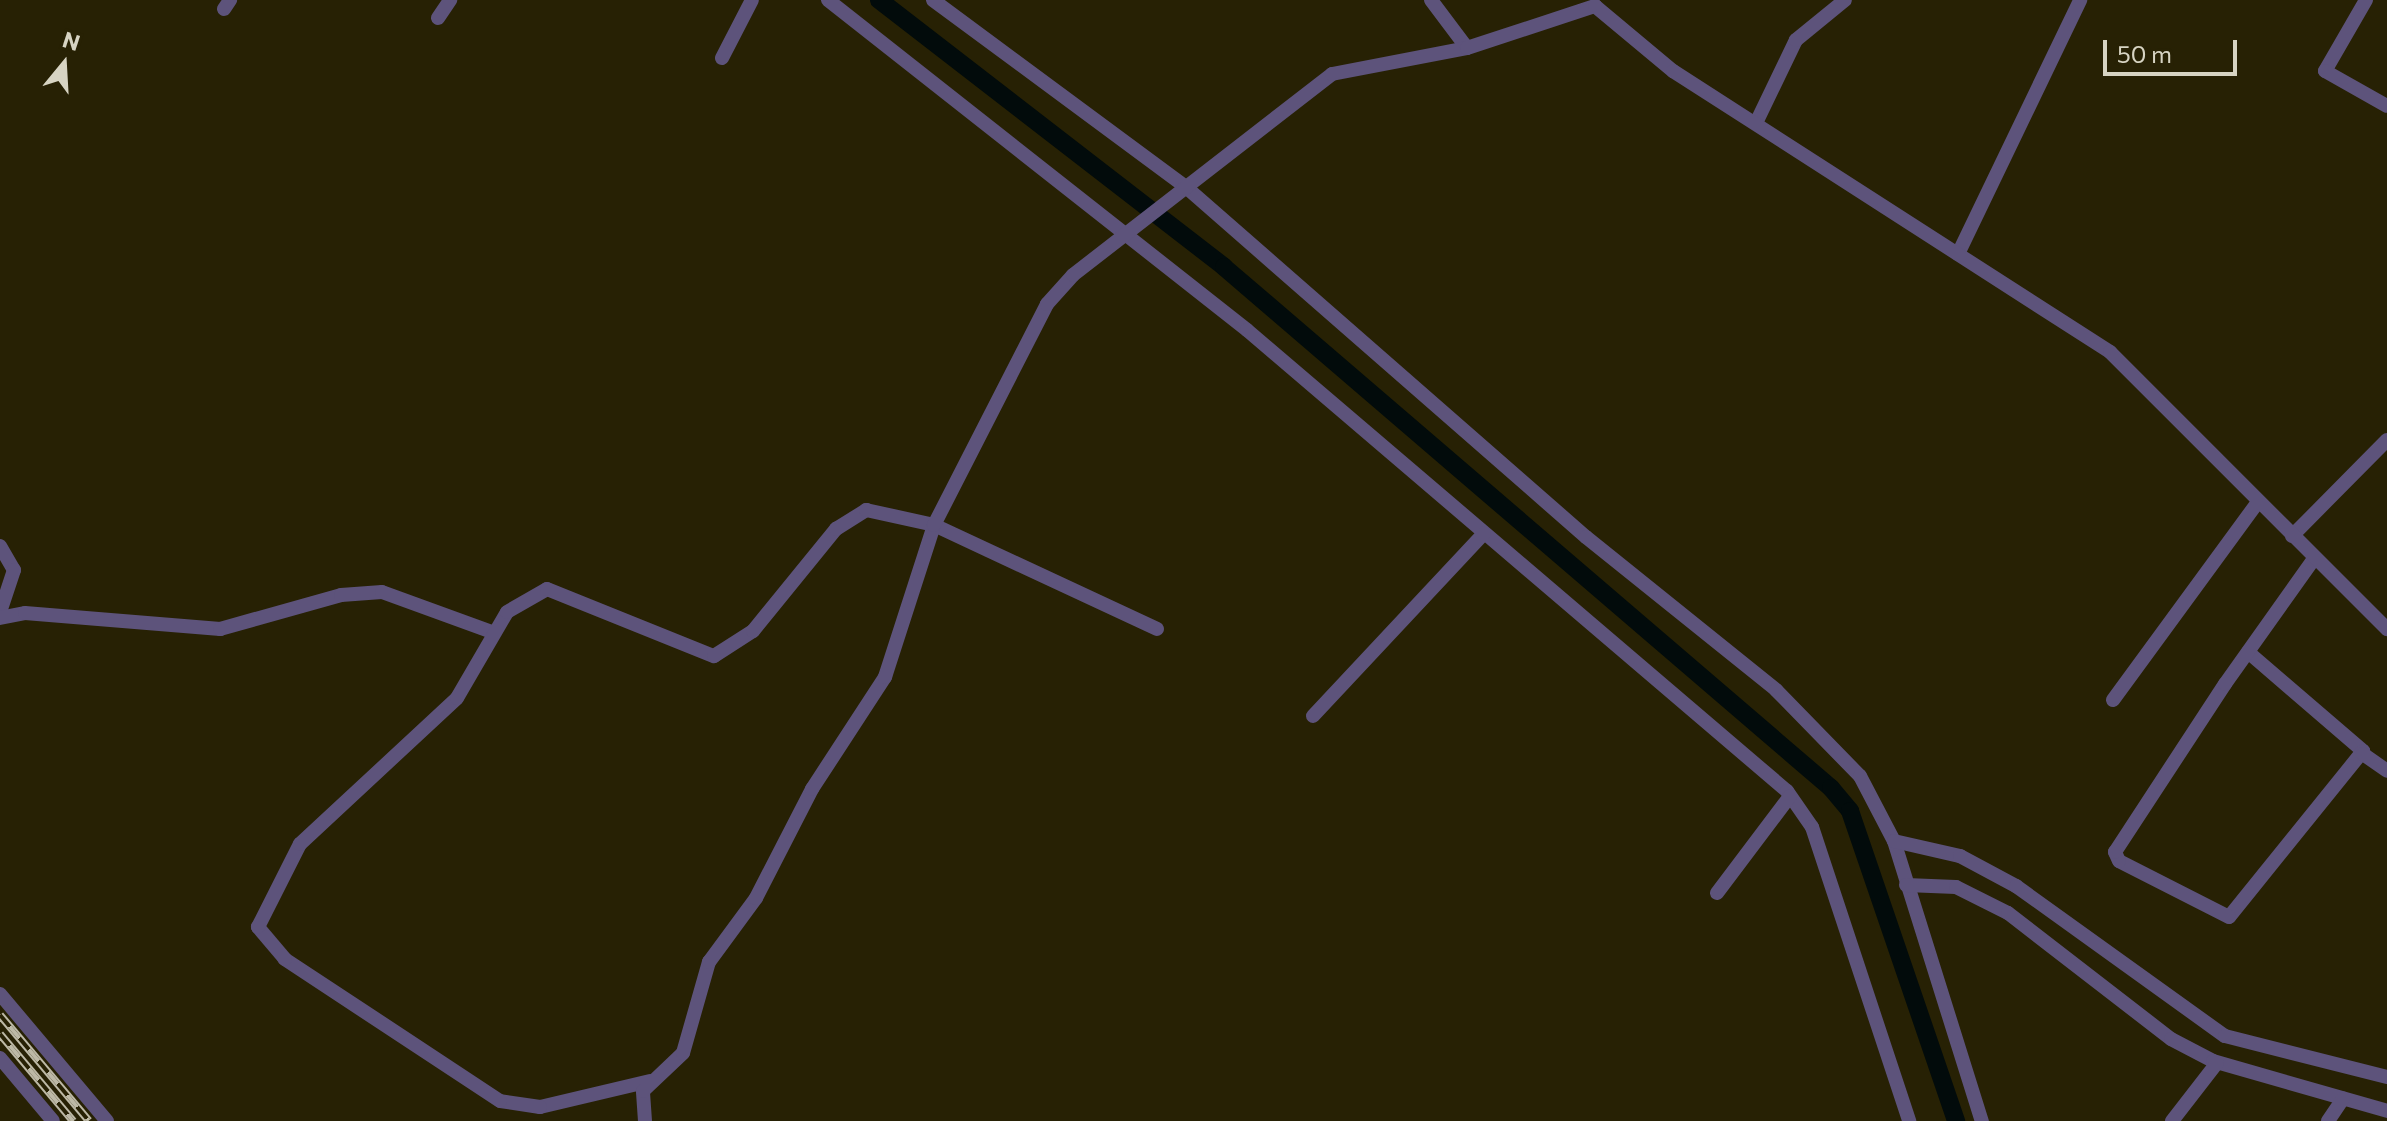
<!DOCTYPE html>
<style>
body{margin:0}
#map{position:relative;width:2387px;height:1121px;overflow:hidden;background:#272104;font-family:Commissioner,sans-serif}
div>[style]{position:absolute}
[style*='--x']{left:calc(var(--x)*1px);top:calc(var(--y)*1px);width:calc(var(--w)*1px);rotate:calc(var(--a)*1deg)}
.canal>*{height:18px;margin:-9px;padding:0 9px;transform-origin:9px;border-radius:9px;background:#020b0b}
.minor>*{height:14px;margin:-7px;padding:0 7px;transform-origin:7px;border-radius:7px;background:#5d537b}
.rail>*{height:8px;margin-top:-4px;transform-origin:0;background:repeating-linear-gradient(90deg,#272104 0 15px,#bdb9a6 0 30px);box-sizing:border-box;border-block:2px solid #bdb9a6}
span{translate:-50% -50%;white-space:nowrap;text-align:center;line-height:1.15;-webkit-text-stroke:8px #272104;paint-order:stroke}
.north{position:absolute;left:24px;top:24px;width:80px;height:80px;-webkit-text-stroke:6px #272104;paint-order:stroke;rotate:18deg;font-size:22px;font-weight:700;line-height:32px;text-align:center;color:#d7d4c3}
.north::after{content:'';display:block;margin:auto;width:28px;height:36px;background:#d7d4c3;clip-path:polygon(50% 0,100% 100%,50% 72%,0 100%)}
.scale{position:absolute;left:2103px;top:40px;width:134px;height:36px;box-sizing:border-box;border:4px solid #d7d4c3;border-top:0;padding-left:10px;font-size:24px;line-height:28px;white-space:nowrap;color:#d7d4c3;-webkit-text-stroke:6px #272104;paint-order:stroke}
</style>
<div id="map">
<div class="canal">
<div style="--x:879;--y:0;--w:436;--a:37.7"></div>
<div style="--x:1224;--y:267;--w:800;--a:40.64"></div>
<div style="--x:1831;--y:788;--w:30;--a:50"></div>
<div style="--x:1850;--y:811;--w:328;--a:71.1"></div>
</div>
<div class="minor">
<div style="--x:828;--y:0;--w:533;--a:38.22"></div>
<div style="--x:1247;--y:330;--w:710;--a:40.49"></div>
<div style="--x:1787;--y:791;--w:44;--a:55.2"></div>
<div style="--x:1812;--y:827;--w:310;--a:71.7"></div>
<div style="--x:933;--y:0;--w:316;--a:36.5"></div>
<div style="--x:1187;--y:188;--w:530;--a:41.18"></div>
<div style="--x:1586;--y:537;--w:244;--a:38.8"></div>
<div style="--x:1776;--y:690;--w:120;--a:45.7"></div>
<div style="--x:1860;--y:776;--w:73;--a:62.4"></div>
<div style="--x:1894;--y:841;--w:294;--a:72.6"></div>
<div style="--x:1431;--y:0;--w:60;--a:53.1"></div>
<div style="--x:2366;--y:0;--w:82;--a:120"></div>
<div style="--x:2325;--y:71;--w:71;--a:29.4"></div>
<div style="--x:224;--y:9;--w:11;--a:-56"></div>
<div style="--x:438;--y:18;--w:22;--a:-56"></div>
<div style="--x:722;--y:58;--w:65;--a:-62.7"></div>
<div style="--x:1756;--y:123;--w:92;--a:-64.3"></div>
<div style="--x:1796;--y:40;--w:63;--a:-39.2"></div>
<div style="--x:1958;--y:254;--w:282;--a:-64.3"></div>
<div style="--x:2292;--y:536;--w:135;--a:-45.3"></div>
<div style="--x:0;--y:546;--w:28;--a:60"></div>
<div style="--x:14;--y:570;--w:44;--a:108.4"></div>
<div style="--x:0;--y:618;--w:25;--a:-11"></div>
<div style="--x:25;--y:613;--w:196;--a:4.7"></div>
<div style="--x:220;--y:629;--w:126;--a:-15.7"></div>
<div style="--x:341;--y:595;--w:41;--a:-4.2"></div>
<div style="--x:382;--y:592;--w:117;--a:20"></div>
<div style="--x:2248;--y:652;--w:152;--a:40.7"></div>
<div style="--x:2363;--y:751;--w:213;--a:128.9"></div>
<div style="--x:2229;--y:917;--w:123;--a:-153"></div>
<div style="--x:2119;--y:861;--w:10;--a:-114"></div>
<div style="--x:2115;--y:852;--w:201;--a:-56.8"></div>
<div style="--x:2225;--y:684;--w:152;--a:-54.6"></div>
<div style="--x:2113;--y:700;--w:245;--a:-53.8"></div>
<div style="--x:1313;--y:716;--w:250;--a:-46.9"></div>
<div style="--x:2363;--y:754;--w:29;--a:35"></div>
<div style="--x:1894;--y:841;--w:68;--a:12.8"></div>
<div style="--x:1960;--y:856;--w:64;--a:28.2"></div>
<div style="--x:2016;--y:886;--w:257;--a:35.7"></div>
<div style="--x:2225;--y:1036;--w:167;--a:14.2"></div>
<div style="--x:1906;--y:885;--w:50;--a:2.3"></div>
<div style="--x:1956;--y:887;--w:58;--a:26.6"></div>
<div style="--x:2008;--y:913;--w:206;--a:37.7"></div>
<div style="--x:2171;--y:1039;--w:47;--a:27.6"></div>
<div style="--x:2213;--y:1061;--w:181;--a:16"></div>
<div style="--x:1717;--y:893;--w:121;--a:-53"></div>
<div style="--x:0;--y:994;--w:166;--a:49.9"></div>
<div style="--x:0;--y:1058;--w:82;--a:49.9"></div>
<div style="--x:650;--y:1081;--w:113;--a:166.7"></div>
<div style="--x:540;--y:1107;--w:40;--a:-171.5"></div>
<div style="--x:500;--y:1101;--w:258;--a:-146.6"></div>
<div style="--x:285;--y:959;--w:42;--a:-130.2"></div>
<div style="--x:258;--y:927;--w:93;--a:-63.2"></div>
<div style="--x:300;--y:844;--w:214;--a:-42.9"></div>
<div style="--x:457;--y:698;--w:99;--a:-59.8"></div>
<div style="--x:507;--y:612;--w:46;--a:-29.9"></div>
<div style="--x:547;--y:589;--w:180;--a:21.9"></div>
<div style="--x:714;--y:656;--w:46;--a:-32.7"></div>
<div style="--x:753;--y:631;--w:132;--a:-50.9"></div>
<div style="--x:836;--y:529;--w:36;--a:-32"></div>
<div style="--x:866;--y:510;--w:70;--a:12.4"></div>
<div style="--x:934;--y:525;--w:246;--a:25"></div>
<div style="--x:645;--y:1121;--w:30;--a:-94"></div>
<div style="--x:643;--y:1091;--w:55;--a:-43.5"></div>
<div style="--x:683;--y:1053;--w:95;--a:-74.1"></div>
<div style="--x:709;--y:962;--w:79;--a:-53.7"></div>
<div style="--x:756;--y:898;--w:123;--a:-62.8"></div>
<div style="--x:812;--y:789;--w:134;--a:-56.9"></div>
<div style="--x:885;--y:677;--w:160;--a:-72.1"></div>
<div style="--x:934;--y:525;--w:248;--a:-62.9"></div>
<div style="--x:1047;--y:304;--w:39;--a:-48"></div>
<div style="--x:1073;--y:275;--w:328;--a:-37.8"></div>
<div style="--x:1332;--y:74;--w:137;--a:-10.9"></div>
<div style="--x:1467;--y:48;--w:135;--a:-18.2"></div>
<div style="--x:1595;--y:6;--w:102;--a:39.8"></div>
<div style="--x:1673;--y:71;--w:520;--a:32.74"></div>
<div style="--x:2110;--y:352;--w:392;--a:45"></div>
<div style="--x:2172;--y:1121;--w:73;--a:-52.2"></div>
<div style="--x:2328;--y:1121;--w:27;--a:-56"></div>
</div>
<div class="rail">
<div style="--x:0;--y:1015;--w:138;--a:50"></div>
<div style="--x:0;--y:1034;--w:114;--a:50"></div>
</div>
<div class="north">N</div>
<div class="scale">50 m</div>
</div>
